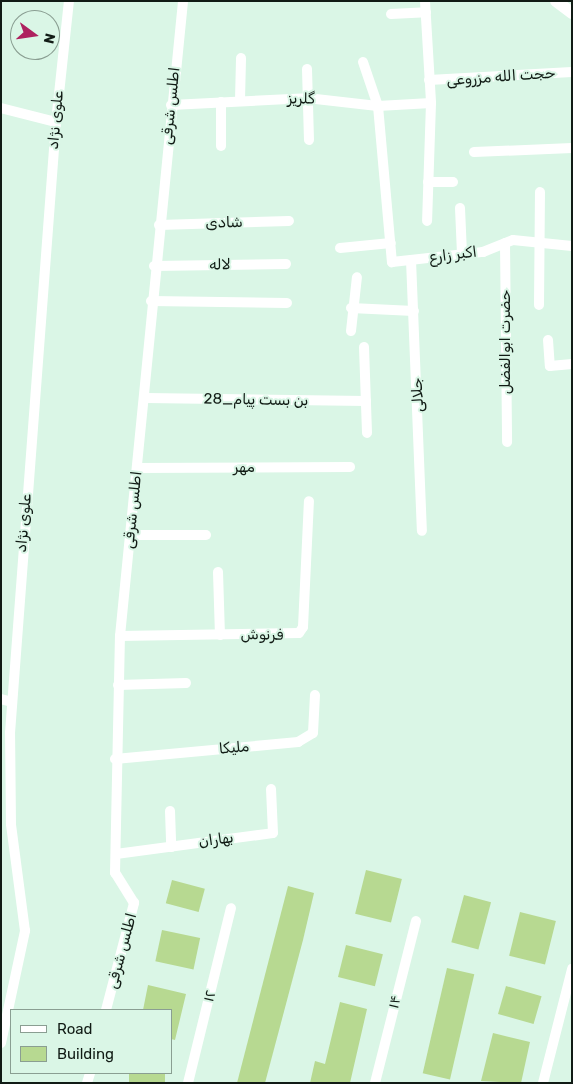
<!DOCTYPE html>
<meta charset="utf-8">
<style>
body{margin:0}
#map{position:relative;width:573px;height:1084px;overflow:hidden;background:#daf6e6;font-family:Rubik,"Noto Naskh Arabic",sans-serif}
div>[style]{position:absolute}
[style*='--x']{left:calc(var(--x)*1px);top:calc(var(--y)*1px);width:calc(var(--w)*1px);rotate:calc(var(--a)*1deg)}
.building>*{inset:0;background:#b7d991;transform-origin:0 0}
.minor>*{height:10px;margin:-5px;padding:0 5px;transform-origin:5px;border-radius:5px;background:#fff}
.tertiary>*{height:12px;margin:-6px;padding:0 6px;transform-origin:6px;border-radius:6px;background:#fff}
span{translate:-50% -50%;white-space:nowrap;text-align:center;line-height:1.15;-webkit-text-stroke:4px #daf6e6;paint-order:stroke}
.street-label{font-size:15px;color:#111b15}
.frame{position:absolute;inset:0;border:2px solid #111b15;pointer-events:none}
.legend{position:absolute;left:10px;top:1009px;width:162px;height:65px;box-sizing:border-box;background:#daf6e6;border:1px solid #8a9e92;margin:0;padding:6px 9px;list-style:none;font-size:15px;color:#111b15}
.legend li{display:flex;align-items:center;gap:10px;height:25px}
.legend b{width:25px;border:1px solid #8a9e92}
.north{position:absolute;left:10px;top:10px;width:50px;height:50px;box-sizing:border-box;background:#daf6e6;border:1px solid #8a9e92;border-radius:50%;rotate:104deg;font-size:14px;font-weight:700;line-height:20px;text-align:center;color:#111b15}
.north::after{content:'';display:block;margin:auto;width:18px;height:22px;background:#ae225f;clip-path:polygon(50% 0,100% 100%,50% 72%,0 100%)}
</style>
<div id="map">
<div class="building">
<div style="left:366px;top:870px;width:37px;height:45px;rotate:14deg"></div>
<div style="left:172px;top:880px;width:34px;height:24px;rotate:15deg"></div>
<div style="clip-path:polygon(288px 886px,314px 893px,303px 940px,265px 1083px,237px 1083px)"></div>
<div style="left:464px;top:895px;width:28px;height:49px;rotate:15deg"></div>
<div style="left:520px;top:912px;width:37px;height:45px;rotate:14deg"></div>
<div style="left:162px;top:930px;width:39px;height:32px;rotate:12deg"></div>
<div style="left:346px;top:945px;width:38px;height:33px;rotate:14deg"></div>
<div style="left:447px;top:968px;width:28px;height:108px;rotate:13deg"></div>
<div style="clip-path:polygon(148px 985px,186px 994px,175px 1040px,171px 1039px,171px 1010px,143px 1010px)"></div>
<div style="left:506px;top:986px;width:37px;height:29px;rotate:16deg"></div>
<div style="clip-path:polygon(340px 1002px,367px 1009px,350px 1083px,310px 1083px,315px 1061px,325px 1064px)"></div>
<div style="clip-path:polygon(493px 1033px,530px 1042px,521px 1083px,481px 1081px)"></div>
<div style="left:129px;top:1073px;width:36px;height:10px"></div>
</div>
<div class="minor">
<div style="--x:425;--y:1;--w:102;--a:86.6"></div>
<div style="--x:431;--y:103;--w:118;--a:91.9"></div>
<div style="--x:391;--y:14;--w:35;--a:-3"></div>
<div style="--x:363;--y:62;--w:46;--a:71.2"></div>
<div style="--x:378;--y:106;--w:157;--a:84.9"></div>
<div style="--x:392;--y:262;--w:92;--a:-6.3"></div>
<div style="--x:483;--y:252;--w:32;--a:-22"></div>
<div style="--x:513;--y:240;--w:59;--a:5.8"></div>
<div style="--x:307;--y:69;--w:71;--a:88.4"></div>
<div style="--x:429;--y:80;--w:143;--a:-3.2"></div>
<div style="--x:240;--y:100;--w:42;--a:-88.6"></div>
<div style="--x:171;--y:105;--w:136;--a:-2.9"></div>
<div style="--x:307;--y:98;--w:71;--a:6.4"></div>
<div style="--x:378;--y:106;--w:53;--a:-3.2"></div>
<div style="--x:1;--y:108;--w:57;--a:14.3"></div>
<div style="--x:221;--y:146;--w:44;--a:-90"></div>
<div style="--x:474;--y:152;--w:98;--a:-2.3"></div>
<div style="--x:428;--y:182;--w:25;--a:0"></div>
<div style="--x:460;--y:208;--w:46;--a:87.5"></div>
<div style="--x:159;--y:225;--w:130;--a:-1.8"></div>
<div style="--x:505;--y:243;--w:199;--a:89.4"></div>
<div style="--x:340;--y:248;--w:51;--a:-5.6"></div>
<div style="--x:411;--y:260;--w:271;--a:87.7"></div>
<div style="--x:154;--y:266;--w:132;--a:-0.9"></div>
<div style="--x:151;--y:301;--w:136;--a:0.8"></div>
<div style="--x:539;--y:305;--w:113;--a:-89.5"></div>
<div style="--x:351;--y:308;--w:63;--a:2.7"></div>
<div style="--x:351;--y:331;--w:54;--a:-83.7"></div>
<div style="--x:548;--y:340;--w:26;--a:86"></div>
<div style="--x:550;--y:366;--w:22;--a:-5"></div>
<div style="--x:364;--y:347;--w:86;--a:88"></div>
<div style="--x:146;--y:398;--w:220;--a:0.8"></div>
<div style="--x:137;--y:468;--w:213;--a:-0.3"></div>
<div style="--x:131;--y:535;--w:75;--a:0"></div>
<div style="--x:218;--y:572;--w:63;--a:88.2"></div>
<div style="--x:120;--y:636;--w:179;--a:-1"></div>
<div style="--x:299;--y:633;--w:7;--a:-56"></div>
<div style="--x:303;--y:627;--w:126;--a:-87.3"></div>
<div style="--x:118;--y:685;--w:68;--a:-1.7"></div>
<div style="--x:1;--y:699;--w:11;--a:15"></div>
<div style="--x:115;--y:759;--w:184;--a:-5.3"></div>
<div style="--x:298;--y:742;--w:17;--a:-31"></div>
<div style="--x:313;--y:733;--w:38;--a:-87"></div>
<div style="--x:170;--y:811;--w:36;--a:88"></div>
<div style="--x:116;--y:854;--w:158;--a:-7.6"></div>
<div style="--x:273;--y:833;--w:44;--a:-92.6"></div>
<div style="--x:106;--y:1010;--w:111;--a:-75.3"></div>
<div style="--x:134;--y:903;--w:36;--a:-122"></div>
<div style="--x:115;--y:873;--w:237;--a:-88.8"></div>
<div style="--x:120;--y:636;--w:638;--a:-84.33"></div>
<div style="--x:1;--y:1043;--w:115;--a:-77.9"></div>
<div style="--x:25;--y:931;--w:108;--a:-97.5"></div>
<div style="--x:11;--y:824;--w:91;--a:-90.6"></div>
<div style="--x:10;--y:733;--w:613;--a:-85.69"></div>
<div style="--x:56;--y:122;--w:122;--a:-83.9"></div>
<div style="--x:87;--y:1083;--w:10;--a:-73"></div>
<div style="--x:188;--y:1083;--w:180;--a:-76.2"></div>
<div style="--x:375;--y:1083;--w:167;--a:-75.8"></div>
<div style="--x:543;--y:1083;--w:118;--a:-75.7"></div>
</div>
<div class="tertiary">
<div style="--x:556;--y:1;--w:20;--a:37"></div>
</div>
<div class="street-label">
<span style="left:501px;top:77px;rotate:-4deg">حجت الله مزروعی</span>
<span style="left:301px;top:99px;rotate:1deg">گلریز</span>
<span style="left:171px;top:106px;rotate:-84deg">اطلس شرقی</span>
<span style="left:56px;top:120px;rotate:-85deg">علوی نژاد</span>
<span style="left:224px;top:223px;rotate:-2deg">شادی</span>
<span style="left:453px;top:255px;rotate:-7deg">اکبر زارع</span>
<span style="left:220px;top:265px;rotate:-1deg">لاله</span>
<span style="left:506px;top:342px;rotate:-90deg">حضرت ابوالفضل</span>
<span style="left:418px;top:395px;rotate:-93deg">جلالی</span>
<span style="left:256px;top:400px;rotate:1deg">بن بست پیام_28</span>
<span style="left:244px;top:468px">مهر</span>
<span style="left:133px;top:510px;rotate:-84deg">اطلس شرقی</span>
<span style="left:24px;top:523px;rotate:-85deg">علوی نژاد</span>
<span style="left:262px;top:635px;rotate:1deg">فرنوش</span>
<span style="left:234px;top:748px;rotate:-5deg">ملیکا</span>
<span style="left:216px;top:840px;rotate:-8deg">بهاران</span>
<span style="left:122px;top:951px;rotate:-75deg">اطلس شرقی</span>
<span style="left:210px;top:996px;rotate:-76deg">۱۲</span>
<span style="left:395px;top:1002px;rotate:-76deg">۱۴</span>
</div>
<div class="frame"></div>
<ul class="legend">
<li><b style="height:6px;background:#fff"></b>Road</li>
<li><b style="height:14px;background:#b7d991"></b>Building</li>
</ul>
<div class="north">N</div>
</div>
